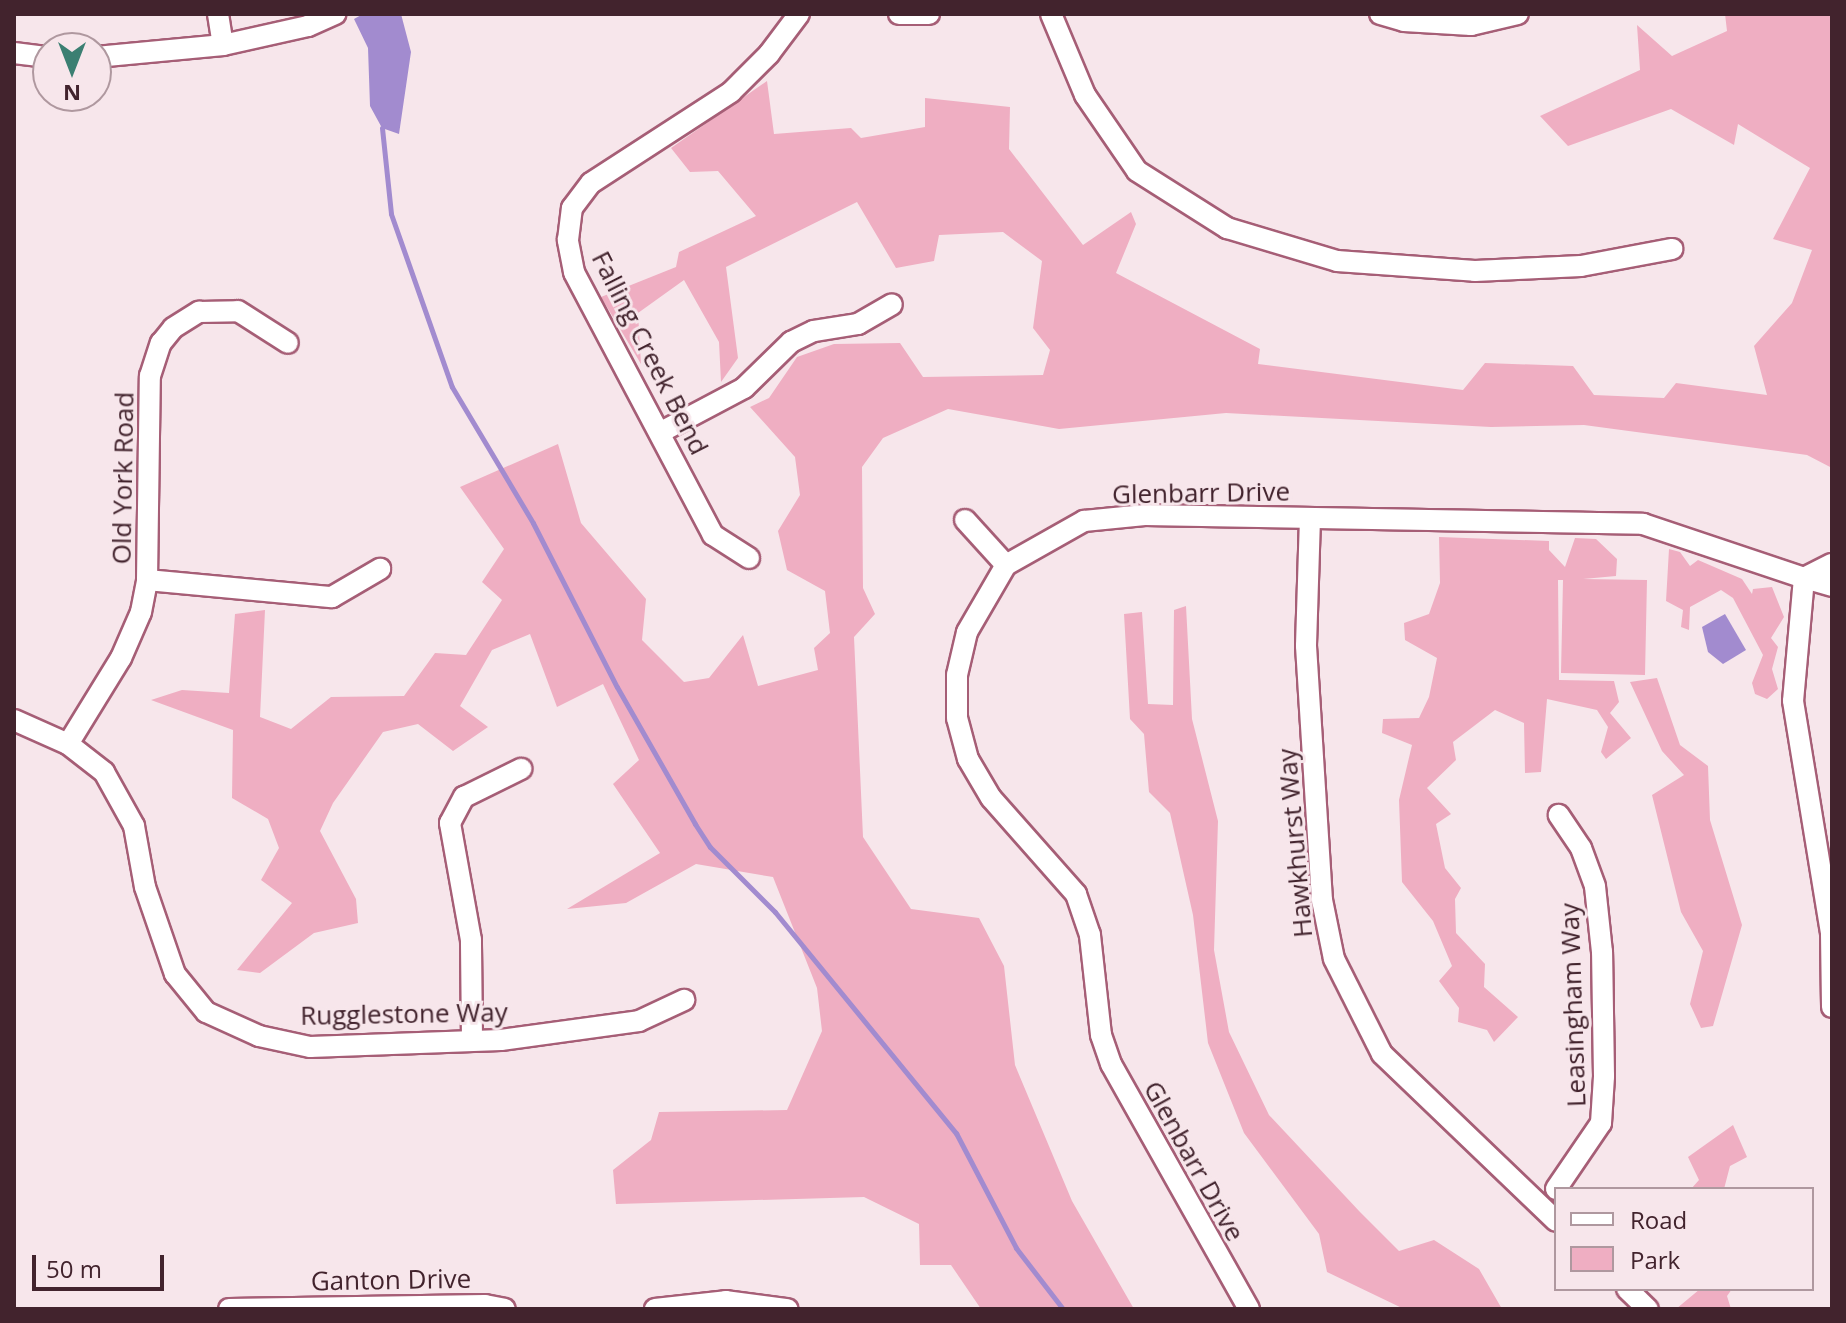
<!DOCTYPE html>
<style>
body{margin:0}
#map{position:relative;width:1846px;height:1323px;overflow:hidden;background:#f7e6eb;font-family:"Open Sans",sans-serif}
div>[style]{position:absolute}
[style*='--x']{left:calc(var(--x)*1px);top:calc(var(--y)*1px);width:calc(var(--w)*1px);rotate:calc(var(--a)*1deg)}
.green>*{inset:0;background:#efaec2}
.water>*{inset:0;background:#a28bcf}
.stream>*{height:5px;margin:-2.5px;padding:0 2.5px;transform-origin:2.5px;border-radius:2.5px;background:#a28bcf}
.roads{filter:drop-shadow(2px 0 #a65e76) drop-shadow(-2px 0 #a65e76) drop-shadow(0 2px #a65e76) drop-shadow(0 -2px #a65e76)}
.minor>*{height:20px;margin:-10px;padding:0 10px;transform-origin:10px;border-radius:10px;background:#fff}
span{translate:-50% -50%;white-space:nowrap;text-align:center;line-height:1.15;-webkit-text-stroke:6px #f7e6eb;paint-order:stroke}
.street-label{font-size:26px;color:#42232d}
.frame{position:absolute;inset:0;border:16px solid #42232d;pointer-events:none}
.legend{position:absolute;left:1554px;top:1187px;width:260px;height:104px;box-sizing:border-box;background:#f7e6eb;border:2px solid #af989f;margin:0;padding:10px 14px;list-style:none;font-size:24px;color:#42232d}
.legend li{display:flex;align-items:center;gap:16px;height:40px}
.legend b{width:40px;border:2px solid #af989f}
.north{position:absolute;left:32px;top:32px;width:80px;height:80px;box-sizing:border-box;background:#f7e6eb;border:2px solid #af989f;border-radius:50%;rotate:180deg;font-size:22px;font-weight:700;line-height:32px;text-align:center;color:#42232d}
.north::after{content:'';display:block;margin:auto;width:28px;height:36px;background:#3b7f72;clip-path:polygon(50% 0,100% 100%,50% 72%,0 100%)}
.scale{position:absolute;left:32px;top:1255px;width:132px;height:36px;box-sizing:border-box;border:4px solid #42232d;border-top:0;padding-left:10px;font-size:24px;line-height:28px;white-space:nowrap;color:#42232d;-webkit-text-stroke:6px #f7e6eb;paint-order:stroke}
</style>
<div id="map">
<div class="green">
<div style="clip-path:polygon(1725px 14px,1831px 14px,1832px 468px,1807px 455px,1584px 425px,1491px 427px,1226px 413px,1059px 429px,948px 409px,883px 438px,862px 467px,863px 588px,875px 614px,854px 637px,863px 837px,911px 909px,979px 918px,1004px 966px,1015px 1065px,1072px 1201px,1134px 1309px,981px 1309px,951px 1265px,920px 1265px,919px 1224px,864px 1197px,616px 1204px,613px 1170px,651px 1140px,659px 1112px,787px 1110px,822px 1031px,817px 988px,773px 877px,696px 864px,626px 903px,567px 909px,660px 853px,613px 784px,639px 760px,603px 684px,557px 707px,530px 634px,492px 650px,460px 706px,488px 727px,453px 751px,418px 724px,383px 732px,333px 803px,320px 831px,356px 899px,358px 923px,314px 933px,260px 973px,237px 970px,292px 903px,261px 880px,279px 848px,268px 819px,232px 798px,233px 730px,151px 700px,182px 690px,229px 693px,235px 614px,265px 610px,260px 717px,291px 729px,331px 697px,404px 696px,435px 653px,466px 655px,502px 600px,482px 582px,504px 549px,460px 487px,558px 444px,581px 523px,646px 599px,642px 640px,684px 682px,709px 678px,743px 635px,758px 686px,818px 670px,814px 648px,830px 633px,825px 591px,787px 570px,778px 531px,800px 495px,795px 457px,750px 407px,769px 398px,797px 357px,834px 344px,900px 343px,923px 377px,1043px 375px,1050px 350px,1033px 328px,1042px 261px,1003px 232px,939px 235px,934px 261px,896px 268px,857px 202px,726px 267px,738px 358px,721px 382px,719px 342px,684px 280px,638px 313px,641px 364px,601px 297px,676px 267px,679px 252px,756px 216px,718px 171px,690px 172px,671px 148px,767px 81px,774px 134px,851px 128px,861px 138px,925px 127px,925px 98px,1010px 107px,1009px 149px,1083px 245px,1131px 212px,1136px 224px,1116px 273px,1260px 349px,1258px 364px,1463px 390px,1485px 363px,1573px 366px,1594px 395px,1664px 398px,1676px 383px,1767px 395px,1754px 346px,1792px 303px,1812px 250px,1773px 239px,1810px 168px,1738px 124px,1734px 145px,1671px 109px,1568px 146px,1540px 116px,1640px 70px,1637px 25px,1672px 56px,1727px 31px)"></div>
<div style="clip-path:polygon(1439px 537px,1549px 541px,1549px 550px,1565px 567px,1575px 538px,1596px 539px,1617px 559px,1616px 576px,1583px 579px,1647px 580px,1645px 675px,1561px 673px,1563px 580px,1558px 580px,1559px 680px,1614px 681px,1619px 702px,1610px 713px,1631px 738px,1606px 759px,1601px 752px,1608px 727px,1597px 710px,1547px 699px,1541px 772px,1525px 773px,1524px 723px,1495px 710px,1453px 742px,1456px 760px,1427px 788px,1451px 814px,1436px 824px,1445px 868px,1461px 888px,1455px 899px,1456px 933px,1485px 964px,1484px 987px,1518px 1017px,1494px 1042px,1487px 1030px,1458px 1022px,1459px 1008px,1439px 981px,1452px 966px,1433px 921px,1402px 882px,1399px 800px,1412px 745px,1382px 733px,1383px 719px,1419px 718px,1429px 697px,1437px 658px,1405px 640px,1404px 623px,1429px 614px,1440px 583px)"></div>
<div style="clip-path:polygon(1669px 549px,1680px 552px,1690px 566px,1698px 560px,1742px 579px,1752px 594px,1753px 589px,1772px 587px,1784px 617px,1771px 638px,1778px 647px,1772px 669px,1778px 689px,1767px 699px,1755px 694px,1752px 683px,1763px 655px,1733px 598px,1721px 590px,1690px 607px,1689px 630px,1681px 627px,1683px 610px,1666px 601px)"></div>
<div style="clip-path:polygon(1186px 606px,1192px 719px,1218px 821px,1214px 950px,1229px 1032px,1269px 1115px,1360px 1212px,1399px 1251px,1434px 1240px,1479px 1269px,1502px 1309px,1404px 1309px,1327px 1272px,1319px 1234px,1244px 1133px,1208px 1043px,1193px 915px,1170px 813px,1149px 792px,1144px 734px,1130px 719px,1124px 614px,1142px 612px,1148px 704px,1173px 705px,1174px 610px)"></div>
<div style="clip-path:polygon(1657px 678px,1680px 745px,1708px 766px,1710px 820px,1742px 925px,1713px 1026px,1701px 1028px,1690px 1004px,1703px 951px,1681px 912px,1652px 795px,1684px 775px,1662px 751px,1630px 682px)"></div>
<div style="clip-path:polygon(1733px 1125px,1747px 1157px,1730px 1166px,1724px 1189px,1691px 1189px,1699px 1180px,1688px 1157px)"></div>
<div style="clip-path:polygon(1700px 1289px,1732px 1289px,1727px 1296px,1731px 1309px,1676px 1309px)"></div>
</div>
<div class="water">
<div style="clip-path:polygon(363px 14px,401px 14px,411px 52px,399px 134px,382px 128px,370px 106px,368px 48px,354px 19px)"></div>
<div style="clip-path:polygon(1725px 614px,1746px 650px,1723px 664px,1708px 652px,1702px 627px)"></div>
</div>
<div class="stream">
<div style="--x:382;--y:128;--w:86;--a:84"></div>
<div style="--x:391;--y:214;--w:183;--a:70.6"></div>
<div style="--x:452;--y:387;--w:158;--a:59.2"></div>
<div style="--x:533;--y:523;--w:184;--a:62.9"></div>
<div style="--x:617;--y:687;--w:158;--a:60.3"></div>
<div style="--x:695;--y:824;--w:27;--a:57"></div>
<div style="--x:710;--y:847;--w:92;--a:45"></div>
<div style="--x:775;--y:912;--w:286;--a:50.7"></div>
<div style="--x:956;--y:1133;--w:130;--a:62.4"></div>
<div style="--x:1016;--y:1248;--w:77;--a:52.4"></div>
</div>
<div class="roads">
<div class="minor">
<div style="--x:218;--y:14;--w:31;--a:81"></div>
<div style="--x:899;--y:14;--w:30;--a:0"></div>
<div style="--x:1051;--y:14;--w:88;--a:67.2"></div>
<div style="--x:1085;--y:95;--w:92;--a:55.6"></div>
<div style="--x:1137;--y:171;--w:107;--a:32.3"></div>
<div style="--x:1227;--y:228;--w:115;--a:16.7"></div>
<div style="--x:1337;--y:261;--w:138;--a:4.1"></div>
<div style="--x:1475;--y:271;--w:106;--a:-2.7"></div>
<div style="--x:1581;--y:266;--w:93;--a:-10.6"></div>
<div style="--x:1380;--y:14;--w:25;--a:16"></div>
<div style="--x:1404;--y:21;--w:67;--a:3.4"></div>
<div style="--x:1471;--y:25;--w:48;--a:-13.2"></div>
<div style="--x:14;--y:53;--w:34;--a:7"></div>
<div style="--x:96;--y:57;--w:128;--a:-5.4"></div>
<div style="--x:223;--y:45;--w:87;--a:-12.6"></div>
<div style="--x:308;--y:26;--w:30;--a:-24"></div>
<div style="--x:661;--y:432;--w:94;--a:-27.9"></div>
<div style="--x:744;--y:388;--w:66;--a:-44.4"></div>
<div style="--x:791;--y:342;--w:25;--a:-26"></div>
<div style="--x:814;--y:331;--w:45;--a:-9"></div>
<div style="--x:858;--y:324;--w:39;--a:-30"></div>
<div style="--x:1310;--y:518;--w:128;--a:91.8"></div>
<div style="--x:1306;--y:646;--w:255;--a:86.4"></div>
<div style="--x:1322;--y:900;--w:60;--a:78.5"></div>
<div style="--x:1334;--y:959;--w:106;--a:63.2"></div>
<div style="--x:1382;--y:1054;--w:241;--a:43.8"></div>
<div style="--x:965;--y:520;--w:61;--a:47.7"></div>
<div style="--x:749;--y:558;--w:43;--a:-147.4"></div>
<div style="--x:713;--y:535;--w:297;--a:-117.9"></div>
<div style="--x:574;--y:272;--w:33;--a:-101"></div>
<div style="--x:568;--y:240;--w:32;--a:-83"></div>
<div style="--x:572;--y:208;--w:31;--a:-53"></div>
<div style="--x:591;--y:183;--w:167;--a:-33"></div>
<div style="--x:731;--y:92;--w:54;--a:-45"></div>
<div style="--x:769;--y:54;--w:50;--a:-53.1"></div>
<div style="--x:147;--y:580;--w:186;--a:5.3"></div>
<div style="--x:332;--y:597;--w:56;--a:-30.3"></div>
<div style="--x:1832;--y:586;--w:29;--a:-164"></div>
<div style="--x:1804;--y:578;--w:123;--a:95.1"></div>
<div style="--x:1793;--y:701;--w:236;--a:80.7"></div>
<div style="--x:1831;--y:934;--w:73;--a:89.2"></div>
<div style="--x:14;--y:720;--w:59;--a:24"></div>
<div style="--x:68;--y:744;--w:46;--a:37.9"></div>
<div style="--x:104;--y:772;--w:62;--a:60.9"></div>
<div style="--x:134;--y:826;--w:62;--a:79.8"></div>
<div style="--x:145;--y:887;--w:92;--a:71"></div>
<div style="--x:175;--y:974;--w:49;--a:50.8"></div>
<div style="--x:206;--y:1012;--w:58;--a:24.4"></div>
<div style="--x:259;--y:1036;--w:52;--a:12.2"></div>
<div style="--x:310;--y:1047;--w:191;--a:-2.1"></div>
<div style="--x:501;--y:1040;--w:139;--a:-7.8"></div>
<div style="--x:639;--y:1021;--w:50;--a:-25"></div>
<div style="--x:68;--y:744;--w:101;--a:-58.4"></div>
<div style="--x:121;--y:658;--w:50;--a:-66.5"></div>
<div style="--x:141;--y:612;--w:33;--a:-79"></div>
<div style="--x:147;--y:580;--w:204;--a:-89.2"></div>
<div style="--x:150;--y:376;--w:35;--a:-72"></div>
<div style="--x:161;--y:343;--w:19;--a:-51"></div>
<div style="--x:173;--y:328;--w:31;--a:-32"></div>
<div style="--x:199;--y:312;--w:39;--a:-1"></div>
<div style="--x:238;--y:311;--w:59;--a:32.6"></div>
<div style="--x:472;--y:1040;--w:100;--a:-90.6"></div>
<div style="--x:471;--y:940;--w:119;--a:-100.2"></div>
<div style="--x:450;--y:823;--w:30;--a:-62"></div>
<div style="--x:464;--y:797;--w:64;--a:-26.2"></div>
<div style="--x:1556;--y:1189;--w:80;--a:-55.7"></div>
<div style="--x:1601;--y:1123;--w:47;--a:-86.3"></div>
<div style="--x:1604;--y:1076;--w:124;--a:-90.9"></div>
<div style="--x:1602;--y:952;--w:66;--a:-96.1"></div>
<div style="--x:1595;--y:886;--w:40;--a:-110.2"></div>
<div style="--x:1581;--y:848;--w:40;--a:-124"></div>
<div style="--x:1627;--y:1289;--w:29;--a:44"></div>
<div style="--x:229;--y:1309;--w:256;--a:-0.9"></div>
<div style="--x:485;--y:1305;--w:20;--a:11"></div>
<div style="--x:655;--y:1309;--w:71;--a:-6.4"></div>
<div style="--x:726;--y:1301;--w:62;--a:7.5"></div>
<div style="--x:1249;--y:1309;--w:281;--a:-119.4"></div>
<div style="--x:1111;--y:1064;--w:31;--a:-109"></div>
<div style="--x:1101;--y:1035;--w:101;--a:-96.3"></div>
<div style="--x:1090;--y:935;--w:43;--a:-108.9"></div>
<div style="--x:1076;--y:894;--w:128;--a:-131.5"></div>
<div style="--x:991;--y:798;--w:45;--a:-120.5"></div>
<div style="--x:968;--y:759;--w:42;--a:-105"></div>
<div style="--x:957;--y:718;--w:43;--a:-90"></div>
<div style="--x:957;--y:675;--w:44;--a:-76.9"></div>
<div style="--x:967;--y:632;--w:78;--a:-59.8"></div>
<div style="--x:1006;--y:565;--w:90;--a:-29.4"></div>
<div style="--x:1084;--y:521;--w:61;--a:-5.6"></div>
<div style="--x:1145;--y:515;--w:498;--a:1"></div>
<div style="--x:1643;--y:524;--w:170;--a:18.5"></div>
<div style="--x:1804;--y:578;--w:31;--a:-27"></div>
</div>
</div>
<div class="street-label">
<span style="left:650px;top:353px;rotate:63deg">Falling Creek Bend</span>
<span style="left:123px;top:478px;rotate:-89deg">Old York Road</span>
<span style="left:1201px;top:493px;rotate:-1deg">Glenbarr Drive</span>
<span style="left:1295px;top:843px;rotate:-95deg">Hawkhurst Way</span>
<span style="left:1573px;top:1005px;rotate:-92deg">Leasingham Way</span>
<span style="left:404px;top:1014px;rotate:-1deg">Rugglestone Way</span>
<span style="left:1194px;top:1161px;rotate:61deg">Glenbarr Drive</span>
<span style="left:391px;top:1280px;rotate:-1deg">Ganton Drive</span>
</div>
<div class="frame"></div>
<ul class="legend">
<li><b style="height:10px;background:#fff"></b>Road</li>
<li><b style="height:22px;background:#efaec2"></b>Park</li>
</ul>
<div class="north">N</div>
<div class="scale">50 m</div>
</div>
